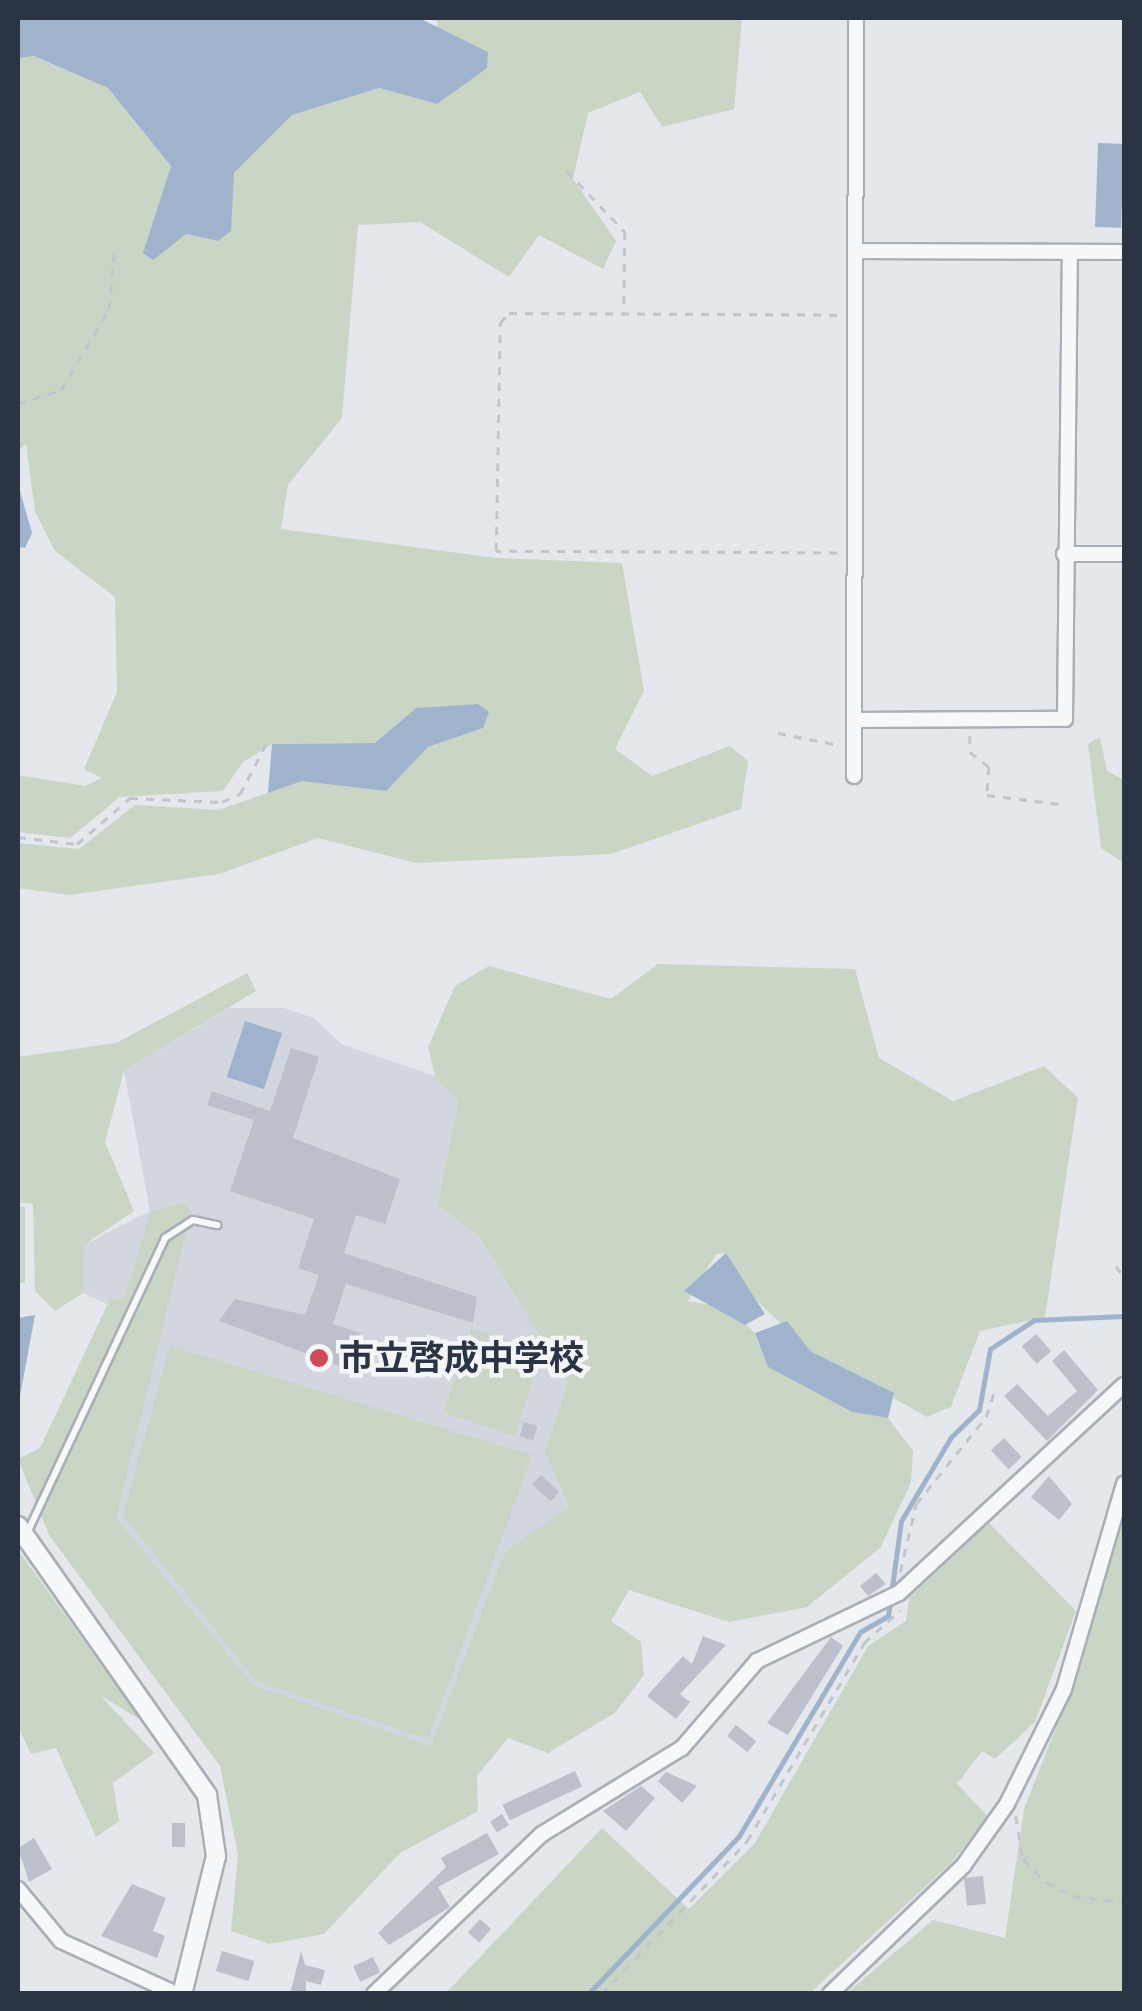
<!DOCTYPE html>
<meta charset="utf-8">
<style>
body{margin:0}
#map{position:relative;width:1142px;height:2011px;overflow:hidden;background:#e4e7ec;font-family:Helvetica,"Noto Sans JP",sans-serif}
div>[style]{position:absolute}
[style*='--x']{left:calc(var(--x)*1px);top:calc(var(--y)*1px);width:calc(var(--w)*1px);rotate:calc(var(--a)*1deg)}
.built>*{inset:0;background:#d2d6de}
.green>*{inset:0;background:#c9d6c5;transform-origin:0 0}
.water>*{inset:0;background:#9fb4cc;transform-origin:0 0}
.stream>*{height:5px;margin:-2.5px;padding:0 2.5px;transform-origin:2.5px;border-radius:2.5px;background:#9fb4cc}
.building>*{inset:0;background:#bbc0ca;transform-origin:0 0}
.path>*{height:2.5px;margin-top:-1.25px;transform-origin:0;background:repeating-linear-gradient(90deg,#c2c5cb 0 8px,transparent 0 16px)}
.roads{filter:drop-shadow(2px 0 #a9aeb7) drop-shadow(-2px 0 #a9aeb7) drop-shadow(0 2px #a9aeb7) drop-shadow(0 -2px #a9aeb7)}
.service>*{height:6px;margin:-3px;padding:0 3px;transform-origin:3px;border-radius:3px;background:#f7f8fa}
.minor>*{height:14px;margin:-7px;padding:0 7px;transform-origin:7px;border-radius:7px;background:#f7f8fa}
.tertiary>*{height:18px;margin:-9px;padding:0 9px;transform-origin:9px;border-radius:9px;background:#f7f8fa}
.dots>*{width:28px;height:28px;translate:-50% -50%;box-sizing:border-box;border:5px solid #f4f6f9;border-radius:50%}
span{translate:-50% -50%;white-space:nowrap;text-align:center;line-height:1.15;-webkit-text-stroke:9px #f4f6f9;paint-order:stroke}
.poi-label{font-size:35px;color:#2b3445;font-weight:700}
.left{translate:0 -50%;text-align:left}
.frame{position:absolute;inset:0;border:20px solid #2b3445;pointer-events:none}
</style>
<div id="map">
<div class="built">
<div style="clip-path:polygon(229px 1008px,284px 1008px,314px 1018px,341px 1044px,435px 1076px,458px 1102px,437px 1205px,478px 1235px,568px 1382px,545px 1452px,569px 1509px,505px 1551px,431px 1747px,253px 1685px,60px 1517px,112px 1306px,83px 1293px,84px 1245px,150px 1211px,124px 1071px)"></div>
</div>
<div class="green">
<div style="clip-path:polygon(419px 18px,742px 18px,734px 109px,662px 127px,640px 92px,588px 113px,573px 179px,616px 241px,603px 269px,539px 235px,509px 277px,420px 222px,358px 225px,342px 418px,288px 485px,281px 529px,495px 558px,622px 563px,644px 691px,615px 749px,652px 776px,730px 746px,748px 761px,741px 809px,611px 854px,416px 863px,318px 838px,219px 874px,69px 895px,18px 888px,18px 843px,79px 849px,135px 805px,218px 810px,302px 781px,393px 777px,428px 747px,483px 728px,416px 708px,375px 743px,272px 744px,243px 762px,223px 791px,120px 797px,70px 838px,18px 832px,18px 775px,85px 786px,102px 778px,84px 769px,117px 692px,115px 597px,55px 551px,35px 511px,26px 444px,18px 451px,18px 58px,34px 56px,108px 88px,171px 166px,144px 252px,186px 234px,218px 241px,234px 173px,292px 115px,379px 88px,437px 104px,437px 21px)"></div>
<div style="clip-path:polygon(1100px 737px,1107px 771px,1124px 780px,1124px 863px,1101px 848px,1088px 744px)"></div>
<div style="clip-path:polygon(658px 964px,855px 969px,879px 1058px,953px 1101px,1044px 1066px,1078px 1098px,1045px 1317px,980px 1331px,951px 1407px,927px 1417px,810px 1351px,739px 1284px,726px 1253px,716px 1254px,688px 1301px,726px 1308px,755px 1333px,768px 1367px,852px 1412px,888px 1418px,913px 1451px,911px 1482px,881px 1547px,807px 1607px,729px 1622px,629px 1590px,611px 1621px,641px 1642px,644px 1675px,615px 1713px,548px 1753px,508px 1738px,477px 1776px,478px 1811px,400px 1853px,324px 1934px,269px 1944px,231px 1931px,238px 1854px,220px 1766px,49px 1535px,18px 1459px,40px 1448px,110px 1299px,124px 1300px,151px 1211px,184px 1202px,191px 1210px,116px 1518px,253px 1685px,431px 1746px,505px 1551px,569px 1508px,545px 1452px,568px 1382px,478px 1235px,437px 1205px,458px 1102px,435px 1076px,428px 1047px,455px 986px,489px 966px,611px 999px)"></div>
<div style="clip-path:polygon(247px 973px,256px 991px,124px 1071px,105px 1142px,134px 1211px,84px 1245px,83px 1293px,55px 1311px,35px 1291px,33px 1204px,18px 1202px,18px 1057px,116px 1043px)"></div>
<div style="left:18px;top:1207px;width:7px;height:76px"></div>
<div style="left:471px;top:1328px;width:75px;height:89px;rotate:18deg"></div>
<div style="clip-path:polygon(170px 1346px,532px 1455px,428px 1739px,256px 1681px,123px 1515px)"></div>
<div style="clip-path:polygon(1124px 1508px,1124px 1993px,847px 1993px,933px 1920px,1005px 1938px,1024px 1809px,1072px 1687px)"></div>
<div style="clip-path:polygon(989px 1523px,1076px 1611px,1035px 1722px,995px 1759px,982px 1751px,957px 1784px,988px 1816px,952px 1862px,810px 1993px,446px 1993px,602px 1828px,689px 1909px,755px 1843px,868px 1646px,906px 1621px,909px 1598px)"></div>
<div style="clip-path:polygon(18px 1550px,142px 1721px,100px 1695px,154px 1753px,113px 1783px,119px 1821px,96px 1837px,56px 1748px,31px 1754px,18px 1727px)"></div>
</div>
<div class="water">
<div style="clip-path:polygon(18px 18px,419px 18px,488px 52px,487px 68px,437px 104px,379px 88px,292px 115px,234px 173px,231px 231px,218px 241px,186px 234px,153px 260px,143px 253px,171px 166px,108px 88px,34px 56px,18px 58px)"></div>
<div style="left:1098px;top:143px;width:26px;height:84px;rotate:2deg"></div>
<div style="clip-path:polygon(18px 484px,32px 533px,25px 548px,18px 547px)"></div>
<div style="clip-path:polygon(478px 704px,489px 712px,483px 728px,428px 747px,386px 791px,302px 781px,268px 793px,272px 744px,375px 743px,416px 708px)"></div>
<div style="left:245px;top:1021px;width:39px;height:59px;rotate:18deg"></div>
<div style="clip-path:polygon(726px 1253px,765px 1314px,745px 1325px,684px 1291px)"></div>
<div style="clip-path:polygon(35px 1315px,18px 1407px,18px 1318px)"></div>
<div style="clip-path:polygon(787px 1321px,810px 1351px,894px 1393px,888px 1418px,852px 1412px,768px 1367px,755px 1333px)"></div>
</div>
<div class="stream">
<div style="--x:588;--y:1994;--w:219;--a:-46.3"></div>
<div style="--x:739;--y:1836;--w:237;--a:-59.3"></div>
<div style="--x:860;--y:1632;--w:32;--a:-30"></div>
<div style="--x:888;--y:1616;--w:96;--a:-82.2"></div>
<div style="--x:901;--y:1521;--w:98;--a:-59.2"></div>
<div style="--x:951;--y:1437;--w:39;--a:-44"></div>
<div style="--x:979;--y:1410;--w:62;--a:-79.8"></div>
<div style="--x:990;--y:1349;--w:53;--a:-33.4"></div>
<div style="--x:1034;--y:1320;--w:90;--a:-2.5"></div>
</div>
<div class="building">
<div style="clip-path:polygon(291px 1048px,319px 1057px,293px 1138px,400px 1179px,385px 1224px,356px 1215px,344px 1253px,477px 1297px,473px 1323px,346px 1284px,333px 1324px,360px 1333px,348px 1369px,219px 1321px,235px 1299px,305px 1315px,319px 1275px,298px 1268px,314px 1219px,230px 1191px,254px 1120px,207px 1105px,212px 1091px,270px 1111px)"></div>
<div style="left:1036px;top:1334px;width:23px;height:19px;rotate:49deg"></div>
<div style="clip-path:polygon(1064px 1350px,1098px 1390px,1047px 1441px,1004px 1396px,1017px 1384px,1048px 1416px,1077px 1391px,1052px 1361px)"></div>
<div style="left:524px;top:1422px;width:14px;height:15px;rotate:17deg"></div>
<div style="left:1004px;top:1438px;width:26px;height:18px;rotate:47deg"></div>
<div style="left:541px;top:1475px;width:25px;height:13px;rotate:43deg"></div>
<div style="clip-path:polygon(1049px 1476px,1072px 1504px,1059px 1520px,1031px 1497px)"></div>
<div style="clip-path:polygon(876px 1573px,886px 1584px,868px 1596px,860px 1586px)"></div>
<div style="clip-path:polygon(703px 1636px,726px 1645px,680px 1694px,690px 1702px,676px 1719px,647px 1696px,683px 1656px,692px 1664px)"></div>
<div style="clip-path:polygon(831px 1637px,843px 1646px,788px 1735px,767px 1723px)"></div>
<div style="left:736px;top:1725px;width:26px;height:14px;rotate:39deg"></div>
<div style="left:575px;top:1771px;width:17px;height:80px;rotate:65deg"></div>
<div style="clip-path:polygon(666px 1772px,697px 1786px,682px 1803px,658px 1781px)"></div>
<div style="clip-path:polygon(641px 1786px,655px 1798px,626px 1831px,603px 1811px)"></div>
<div style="left:502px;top:1814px;width:13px;height:14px;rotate:58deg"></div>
<div style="left:172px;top:1823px;width:13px;height:24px"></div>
<div style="clip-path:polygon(487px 1833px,499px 1854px,438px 1887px,450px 1907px,389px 1945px,378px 1933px,446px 1867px,441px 1858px)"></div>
<div style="clip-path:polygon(34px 1838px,52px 1869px,29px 1882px,18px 1848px)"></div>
<div style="left:983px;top:1876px;width:28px;height:19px;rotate:84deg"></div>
<div style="clip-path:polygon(132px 1884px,166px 1898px,153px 1931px,165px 1936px,157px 1958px,101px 1936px)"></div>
<div style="left:480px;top:1919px;width:15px;height:18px;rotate:42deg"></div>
<div style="left:222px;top:1951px;width:34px;height:21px;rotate:17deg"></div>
<div style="clip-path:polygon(301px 1951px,305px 1965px,325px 1970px,321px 1985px,306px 1981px,306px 1994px,290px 1994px)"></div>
<div style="left:373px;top:1957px;width:17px;height:22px;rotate:65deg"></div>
</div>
<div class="path">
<div style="--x:567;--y:171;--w:84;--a:46.4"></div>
<div style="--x:625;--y:232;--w:81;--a:90.7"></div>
<div style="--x:18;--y:404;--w:45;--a:-18"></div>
<div style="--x:61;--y:390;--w:94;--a:-59.3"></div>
<div style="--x:109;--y:309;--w:57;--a:-85"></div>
<div style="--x:837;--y:553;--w:341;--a:-179.7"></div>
<div style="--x:496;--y:551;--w:228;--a:-89"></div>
<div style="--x:500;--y:323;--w:13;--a:-48"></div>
<div style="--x:509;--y:313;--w:329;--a:0.3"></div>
<div style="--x:778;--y:733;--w:62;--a:11.1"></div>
<div style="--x:970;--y:736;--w:16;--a:90"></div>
<div style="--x:970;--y:752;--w:24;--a:38"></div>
<div style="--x:989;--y:767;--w:28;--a:94"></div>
<div style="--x:987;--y:795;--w:73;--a:7.1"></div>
<div style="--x:18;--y:837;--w:59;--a:6.8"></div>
<div style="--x:77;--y:844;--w:70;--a:-41"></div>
<div style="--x:130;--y:798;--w:92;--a:2.5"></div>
<div style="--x:222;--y:802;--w:20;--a:-24"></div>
<div style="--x:240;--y:794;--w:63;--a:-62.6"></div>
<div style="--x:1116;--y:1266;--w:14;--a:54"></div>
<div style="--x:900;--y:1572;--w:70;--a:-76.8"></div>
<div style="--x:916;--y:1504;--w:112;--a:-51.2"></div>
<div style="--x:986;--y:1417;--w:25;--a:-72"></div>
<div style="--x:1016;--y:1816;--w:44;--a:80.8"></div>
<div style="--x:1023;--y:1859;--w:33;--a:45"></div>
<div style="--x:1046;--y:1882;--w:30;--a:27"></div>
<div style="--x:1073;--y:1896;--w:51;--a:6.7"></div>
<div style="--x:602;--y:1994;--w:211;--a:-46.5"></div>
<div style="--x:747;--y:1841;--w:230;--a:-59.4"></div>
<div style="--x:864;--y:1643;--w:49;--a:-42.5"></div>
</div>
<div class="roads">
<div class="service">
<div style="--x:28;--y:1531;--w:323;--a:-64.9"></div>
<div style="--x:165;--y:1238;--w:33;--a:-33"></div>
<div style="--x:193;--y:1220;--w:25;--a:12"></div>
</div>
<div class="minor">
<div style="--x:855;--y:251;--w:269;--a:0.2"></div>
<div style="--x:1064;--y:554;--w:60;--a:0"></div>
<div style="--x:857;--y:720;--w:208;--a:-0.3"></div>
<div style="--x:1065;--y:719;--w:467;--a:-89.4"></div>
<div style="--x:854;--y:776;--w:758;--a:-89.85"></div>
<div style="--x:18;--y:1889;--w:67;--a:50.4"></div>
<div style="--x:61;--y:1941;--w:128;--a:24.6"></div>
<div style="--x:374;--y:1994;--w:232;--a:-43.6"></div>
<div style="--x:542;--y:1834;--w:164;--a:-31.6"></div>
<div style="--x:682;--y:1748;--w:115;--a:-49.2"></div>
<div style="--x:757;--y:1661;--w:157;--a:-25.6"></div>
<div style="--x:899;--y:1593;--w:306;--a:-42.8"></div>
<div style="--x:830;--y:1994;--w:185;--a:-43.9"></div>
<div style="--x:963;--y:1866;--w:76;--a:-54.6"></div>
<div style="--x:1007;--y:1804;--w:128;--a:-63.6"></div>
<div style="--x:1064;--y:1689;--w:214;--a:-73.7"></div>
</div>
<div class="tertiary">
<div style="--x:18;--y:1526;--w:329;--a:54.9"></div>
<div style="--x:207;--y:1795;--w:62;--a:81.6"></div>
<div style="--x:216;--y:1856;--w:142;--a:103.8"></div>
</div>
</div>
<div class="dots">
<div style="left:319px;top:1358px;background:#d1495b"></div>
</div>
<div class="poi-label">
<span class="left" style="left:339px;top:1358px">市立啓成中学校</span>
</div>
<div class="frame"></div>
</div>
